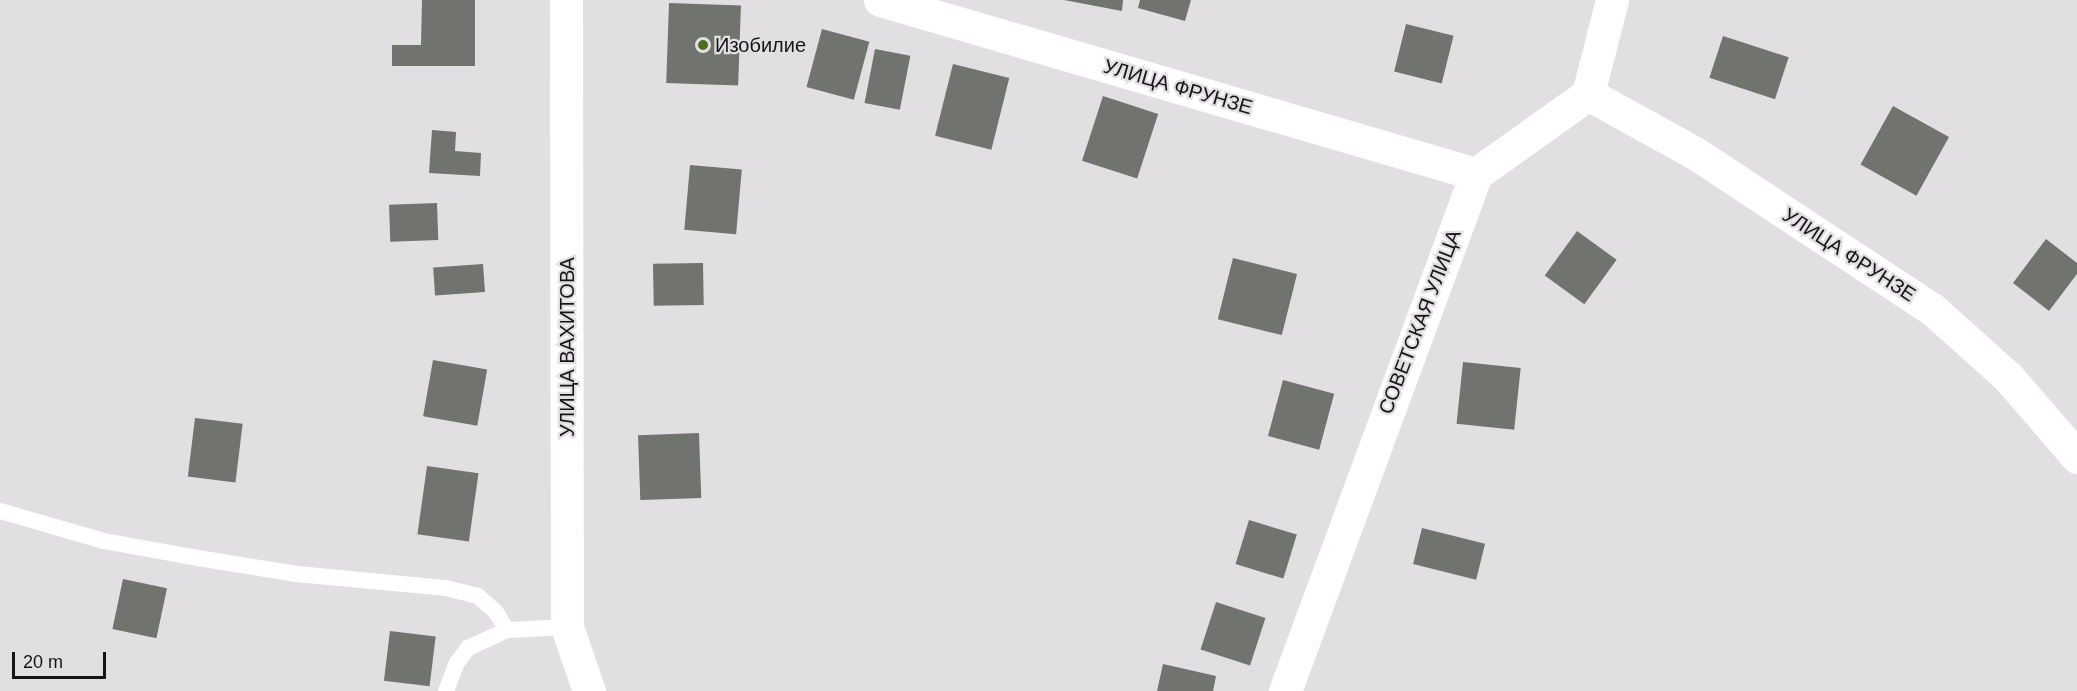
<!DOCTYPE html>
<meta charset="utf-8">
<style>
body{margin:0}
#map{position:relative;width:2077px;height:691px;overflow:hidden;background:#e2dfe3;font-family:Helvetica,sans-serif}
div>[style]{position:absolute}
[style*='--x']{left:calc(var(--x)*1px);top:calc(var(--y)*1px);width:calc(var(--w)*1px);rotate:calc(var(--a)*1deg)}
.building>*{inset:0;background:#71736f;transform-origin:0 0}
.service>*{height:16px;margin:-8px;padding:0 8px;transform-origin:8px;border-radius:8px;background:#fff}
.minor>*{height:33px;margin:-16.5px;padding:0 16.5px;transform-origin:16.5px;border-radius:16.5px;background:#fff}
.dots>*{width:16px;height:16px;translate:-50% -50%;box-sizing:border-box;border:3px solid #e2dfe3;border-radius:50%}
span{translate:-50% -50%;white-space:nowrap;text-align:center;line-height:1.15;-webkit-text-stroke:4.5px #e2dfe3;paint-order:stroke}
.poi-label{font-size:20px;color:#161516}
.left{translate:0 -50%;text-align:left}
.street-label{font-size:20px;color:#161516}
.scale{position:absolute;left:12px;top:652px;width:94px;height:27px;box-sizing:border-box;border:3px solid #161516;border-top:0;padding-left:8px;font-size:18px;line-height:21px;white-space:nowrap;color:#161516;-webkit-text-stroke:4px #e2dfe3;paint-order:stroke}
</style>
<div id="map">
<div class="building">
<div style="clip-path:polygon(422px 0,475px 0,475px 66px,392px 66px,392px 45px,421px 45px)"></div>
<div style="clip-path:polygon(1064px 0,1123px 0,1122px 11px)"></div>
<div style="clip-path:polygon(1140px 0,1191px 0,1185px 21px,1138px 8px)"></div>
<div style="left:669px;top:3px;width:72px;height:80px;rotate:2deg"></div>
<div style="left:1406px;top:24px;width:49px;height:49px;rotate:14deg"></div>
<div style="left:822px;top:29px;width:49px;height:60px;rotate:15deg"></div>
<div style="left:1723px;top:36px;width:69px;height:44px;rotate:18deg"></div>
<div style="left:875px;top:49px;width:36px;height:55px;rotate:11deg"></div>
<div style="left:953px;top:64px;width:58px;height:74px;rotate:14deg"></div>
<div style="left:1103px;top:96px;width:58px;height:68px;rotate:18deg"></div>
<div style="left:1893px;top:106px;width:64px;height:67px;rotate:29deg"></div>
<div style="clip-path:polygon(432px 130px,456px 132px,455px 151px,481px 153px,480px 176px,429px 173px)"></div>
<div style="left:690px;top:165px;width:52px;height:65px;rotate:5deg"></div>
<div style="left:437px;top:203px;width:37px;height:48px;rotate:88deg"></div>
<div style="left:1577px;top:231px;width:49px;height:55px;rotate:36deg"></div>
<div style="clip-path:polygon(2046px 239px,2077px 263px,2077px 274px,2049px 311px,2013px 283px)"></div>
<div style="left:1233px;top:258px;width:66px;height:63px;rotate:14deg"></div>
<div style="left:703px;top:263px;width:42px;height:50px;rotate:89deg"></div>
<div style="left:483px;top:264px;width:28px;height:50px;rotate:86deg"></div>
<div style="left:433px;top:360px;width:55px;height:57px;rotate:10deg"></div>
<div style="left:1463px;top:362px;width:58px;height:62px;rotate:6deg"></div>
<div style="left:1283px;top:380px;width:53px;height:58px;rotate:15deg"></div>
<div style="left:195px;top:418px;width:48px;height:59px;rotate:7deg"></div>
<div style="left:699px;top:433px;width:65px;height:61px;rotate:88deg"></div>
<div style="left:427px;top:466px;width:52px;height:69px;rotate:8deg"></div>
<div style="left:1249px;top:520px;width:50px;height:46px;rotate:17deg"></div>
<div style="left:1422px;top:528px;width:65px;height:37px;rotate:14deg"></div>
<div style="left:123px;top:579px;width:45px;height:51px;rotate:12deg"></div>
<div style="left:1216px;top:602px;width:52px;height:50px;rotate:18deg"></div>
<div style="left:390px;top:631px;width:46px;height:50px;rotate:7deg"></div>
<div style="clip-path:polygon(1163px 664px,1216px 676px,1213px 691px,1157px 691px)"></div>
</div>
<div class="service">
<div style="--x:0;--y:511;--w:108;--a:16.1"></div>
<div style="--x:104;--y:541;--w:96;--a:10.3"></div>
<div style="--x:198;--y:558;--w:100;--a:9.2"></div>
<div style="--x:297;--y:574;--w:150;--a:5.4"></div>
<div style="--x:446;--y:588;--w:33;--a:14"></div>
<div style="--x:478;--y:596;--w:24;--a:42"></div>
<div style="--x:496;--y:612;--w:21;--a:59"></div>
<div style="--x:507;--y:630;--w:60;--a:-2.9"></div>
<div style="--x:446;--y:691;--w:30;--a:-69"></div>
<div style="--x:457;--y:663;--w:19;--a:-54"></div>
<div style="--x:468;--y:648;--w:43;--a:-24.8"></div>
</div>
<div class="minor">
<div style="--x:566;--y:0;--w:627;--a:89.91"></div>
<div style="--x:567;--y:627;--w:68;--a:71"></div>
<div style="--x:880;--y:0;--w:621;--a:16.27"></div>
<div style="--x:1588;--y:94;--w:122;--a:28.9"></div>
<div style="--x:1695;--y:153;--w:284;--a:33.4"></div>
<div style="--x:1932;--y:309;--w:102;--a:41.8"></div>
<div style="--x:2008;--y:377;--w:106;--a:49.2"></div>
<div style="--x:1285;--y:691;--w:551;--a:-69.72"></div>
<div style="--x:1476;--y:174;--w:138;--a:-35.5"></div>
<div style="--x:1588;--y:94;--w:97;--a:-75.7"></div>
</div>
<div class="dots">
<div style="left:703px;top:45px;background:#4f6d22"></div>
</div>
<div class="poi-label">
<span class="left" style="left:715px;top:45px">Изобилие</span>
</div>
<div class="street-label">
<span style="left:1178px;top:87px;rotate:16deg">УЛИЦА ФРУНЗЕ</span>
<span style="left:1849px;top:255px;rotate:33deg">УЛИЦА ФРУНЗЕ</span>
<span style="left:1420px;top:322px;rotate:-69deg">СОВЕТСКАЯ УЛИЦА</span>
<span style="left:567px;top:347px;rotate:-90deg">УЛИЦА ВАХИТОВА</span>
</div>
<div class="scale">20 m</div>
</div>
